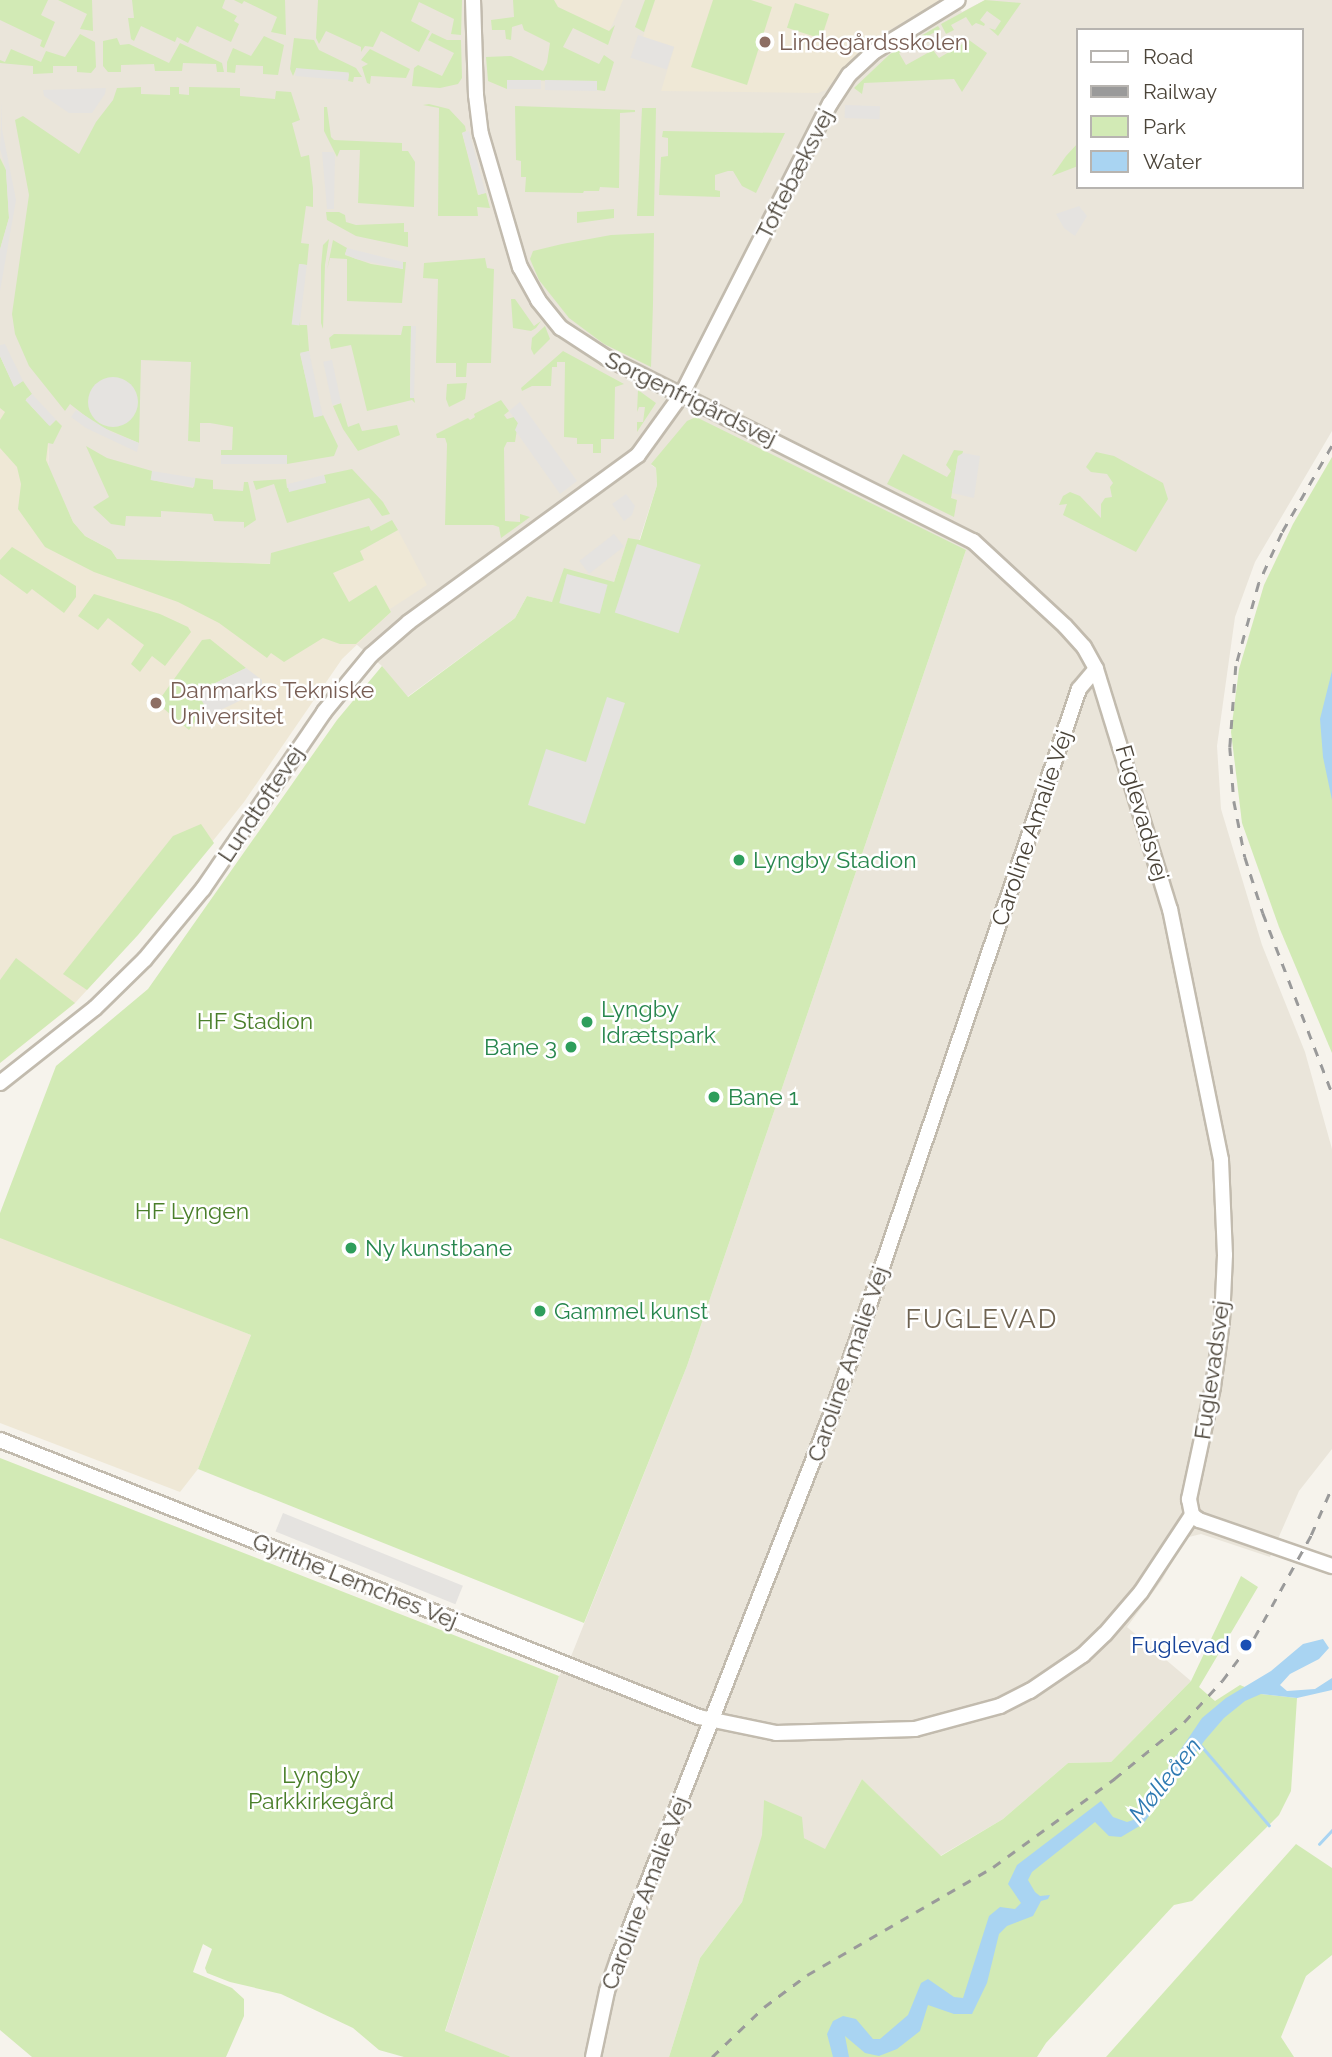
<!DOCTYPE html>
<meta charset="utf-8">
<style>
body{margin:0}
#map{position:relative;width:1332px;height:2057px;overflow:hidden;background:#f6f3ec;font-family:Raleway,sans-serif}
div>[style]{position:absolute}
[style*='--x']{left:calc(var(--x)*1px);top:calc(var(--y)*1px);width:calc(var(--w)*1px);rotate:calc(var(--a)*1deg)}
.residential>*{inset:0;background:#eae5da}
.education>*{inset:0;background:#efe8d6}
.green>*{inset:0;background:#d2eab5;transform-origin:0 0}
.parking>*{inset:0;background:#e5e3e0;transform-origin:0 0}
.round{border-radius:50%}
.water>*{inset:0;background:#a9d4f2}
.stream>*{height:2.5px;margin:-1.25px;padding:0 1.25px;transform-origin:1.25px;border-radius:1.25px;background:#a9d4f2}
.roads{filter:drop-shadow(2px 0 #c2bbae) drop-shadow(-2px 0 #c2bbae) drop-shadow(0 2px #c2bbae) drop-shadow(0 -2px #c2bbae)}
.tertiary>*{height:14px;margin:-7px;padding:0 7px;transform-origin:7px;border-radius:7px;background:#fff}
.rail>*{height:2.5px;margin-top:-1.25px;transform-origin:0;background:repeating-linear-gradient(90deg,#9a9a9a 0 9px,transparent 0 18px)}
.dots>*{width:19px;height:19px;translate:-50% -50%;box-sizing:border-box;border:4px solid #fff;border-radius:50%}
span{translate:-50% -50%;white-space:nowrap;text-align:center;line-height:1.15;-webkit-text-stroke:5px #fff;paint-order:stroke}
.education-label{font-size:23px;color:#785e54}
.left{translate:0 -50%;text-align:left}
.street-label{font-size:23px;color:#4b4439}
.leisure-label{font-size:23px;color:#27864d}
.right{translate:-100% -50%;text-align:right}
.park-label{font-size:23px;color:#4a7f2a}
.transit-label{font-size:23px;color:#164399}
.water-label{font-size:24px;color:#2e7ab2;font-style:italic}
.quarter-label{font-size:26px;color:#6e6250;letter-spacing:2px}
.legend{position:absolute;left:1076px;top:28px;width:228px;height:161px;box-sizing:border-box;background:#fff;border:2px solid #b7b4b0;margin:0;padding:9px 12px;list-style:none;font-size:21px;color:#4b4439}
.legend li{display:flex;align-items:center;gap:14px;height:35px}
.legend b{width:35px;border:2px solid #b7b4b0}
</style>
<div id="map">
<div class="residential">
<div style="clip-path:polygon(evenodd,0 0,955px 0,962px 12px,985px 0,1332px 0,1332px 431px,1255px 562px,1235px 617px,1217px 746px,1221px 809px,1262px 945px,1305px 1052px,1332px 1149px,1332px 1449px,1299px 1491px,1270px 1557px,1201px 1534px,1185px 1538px,1162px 1580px,1127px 1627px,1191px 1681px,1111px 1762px,1068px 1763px,1003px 1819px,940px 1856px,862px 1779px,825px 1850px,804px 1838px,764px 1800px,763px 1835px,742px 1902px,700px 1958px,669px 2057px,511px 2057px,445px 2032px,559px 1676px,570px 1659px,687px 1366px,966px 550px,651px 465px,656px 468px,657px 485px,639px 541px,628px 539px,614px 582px,551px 602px,527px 596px,515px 618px,407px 697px,382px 666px,356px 644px,391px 612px,306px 565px,117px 559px,111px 550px,85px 536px,73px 522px,48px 468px,49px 446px,0 356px,0 0,1078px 30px,1302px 30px,1302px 187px,1078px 187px,1078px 30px)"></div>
</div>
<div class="education">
<div style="clip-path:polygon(554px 0,623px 0,609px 32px,558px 7px)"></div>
<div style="clip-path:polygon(655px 0,940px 0,878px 37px,854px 57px,826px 90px,818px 93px,661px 91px,674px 48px,643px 37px)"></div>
<div style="clip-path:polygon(0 356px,14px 386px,20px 383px,44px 424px,49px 446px,48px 467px,73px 522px,85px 536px,111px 550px,117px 559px,305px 565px,360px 551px,398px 530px,427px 585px,390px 609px,391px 612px,342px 659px,244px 802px,152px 917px,87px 990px,75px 1003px,0 1063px)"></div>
<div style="clip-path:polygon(0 1235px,251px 1335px,198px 1469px,180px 1492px,0 1423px)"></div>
</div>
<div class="green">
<div style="clip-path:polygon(0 0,48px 0,41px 15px,55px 22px,44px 48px,40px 46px,42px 40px,0 20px)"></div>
<div style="clip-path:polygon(58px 0,92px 0,93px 31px,80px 29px,87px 14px)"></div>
<div style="clip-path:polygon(132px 0,225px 0,222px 8px,237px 16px,234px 21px,239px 24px,231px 42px,197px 26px,188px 43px,177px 37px,175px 42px,141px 26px,134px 41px,131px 39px,128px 18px,134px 18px)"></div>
<div style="clip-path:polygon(234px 0,285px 0,286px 35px,271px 32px,277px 17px,244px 1px,242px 4px)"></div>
<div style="clip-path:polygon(318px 0,462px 0,461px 35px,451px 34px,454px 19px,419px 2px,411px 21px,430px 31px,419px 52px,381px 31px,373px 47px,365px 46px,361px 52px,361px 47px,326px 31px,319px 44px,316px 38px)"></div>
<div style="clip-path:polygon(513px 0,554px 0,558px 7px,609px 31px,615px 25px,608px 45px,573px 28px,563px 47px,599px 64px,604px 55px,614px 62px,605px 91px,597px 90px,597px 81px,507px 80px,507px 89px,488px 81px,486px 57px,511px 56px,543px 71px,547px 63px,550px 43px,524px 30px,522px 24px,512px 27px,511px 40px,506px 39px,505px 30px,492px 30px,491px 20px,514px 17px)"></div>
<div style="clip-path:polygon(645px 0,655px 0,644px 32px,635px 27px)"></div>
<div style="clip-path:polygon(713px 0,751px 0,772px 7px,747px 85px,691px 67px)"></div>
<div style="clip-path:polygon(985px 0,1021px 3px,998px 36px,989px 28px,995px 30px,1001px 21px,987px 11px,980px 20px,985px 24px,984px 26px,976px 23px,972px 26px,966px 17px,951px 25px,954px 30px,946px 34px,941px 24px)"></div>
<div style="left:795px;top:3px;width:36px;height:26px;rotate:18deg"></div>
<div style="clip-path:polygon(938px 26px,940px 29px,899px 53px,906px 65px,933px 50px,939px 58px,969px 40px,987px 53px,962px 92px,954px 79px,864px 83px,862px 94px,854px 88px,890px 54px)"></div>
<div style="clip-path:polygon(432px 33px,447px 40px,461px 40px,462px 78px,458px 84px,440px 88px,412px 86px,414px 68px,418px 65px,442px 76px,454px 53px,428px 40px)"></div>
<div style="clip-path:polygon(80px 34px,95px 42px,96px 67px,91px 73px,77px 72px,77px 66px,53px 66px,53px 73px,33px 74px,33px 66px,0 63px,0 60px,5px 62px,11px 49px,41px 62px,46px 51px,65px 57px)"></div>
<div style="clip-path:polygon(264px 36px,284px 45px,278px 75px,263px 74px,263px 66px,236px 65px,235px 73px,227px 72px,227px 62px,233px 48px,251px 56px)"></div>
<div style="clip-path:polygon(117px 38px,120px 45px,129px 44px,169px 63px,180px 43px,222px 63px,224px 72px,217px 72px,216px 64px,183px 63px,182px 71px,155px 71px,154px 64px,121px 65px,121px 72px,108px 72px,103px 66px,103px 41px)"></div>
<div style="clip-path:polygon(294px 38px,314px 40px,319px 50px,356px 68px,362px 77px,354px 77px,353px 82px,348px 81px,349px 74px,296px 69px,293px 76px,290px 69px)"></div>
<div style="clip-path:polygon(370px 49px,410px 69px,406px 78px,371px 76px,370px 84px,367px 83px,362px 67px,368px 64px,361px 60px)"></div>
<div style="clip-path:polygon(141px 87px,141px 94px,170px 95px,170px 87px,179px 87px,179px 94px,189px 95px,189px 87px,240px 88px,240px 96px,275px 99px,276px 91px,291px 92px,300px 120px,292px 123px,301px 157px,309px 155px,313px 188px,313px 207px,306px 206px,301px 243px,309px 244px,307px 265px,300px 264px,300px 325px,307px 325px,309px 351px,300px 354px,315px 417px,323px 415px,338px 446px,334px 456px,287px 464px,286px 455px,221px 457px,221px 450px,232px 450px,233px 427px,210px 423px,200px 423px,200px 442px,188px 441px,191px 362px,141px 360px,139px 443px,97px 425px,70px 404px,65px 411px,29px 366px,15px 334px,12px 314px,29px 195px,15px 120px,23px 116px,79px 154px,96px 122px,113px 100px,117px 88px)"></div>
<div style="clip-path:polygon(429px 104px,449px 109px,465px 126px,466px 131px,462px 133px,478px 195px,486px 193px,490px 208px,477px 207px,478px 216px,438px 216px,439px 108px,423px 105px)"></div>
<div style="clip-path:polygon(515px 106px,635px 110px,635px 112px,620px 113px,619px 188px,600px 187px,599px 191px,584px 191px,583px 193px,525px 192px,526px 177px,521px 177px,521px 161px,516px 160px)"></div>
<div style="clip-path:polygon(324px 107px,327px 107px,331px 137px,334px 140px,402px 143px,402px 151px,408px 151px,415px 162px,414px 207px,358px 203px,360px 150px,340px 150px,337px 157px,324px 131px)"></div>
<div style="clip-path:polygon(642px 108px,656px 108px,654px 216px,637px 216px)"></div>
<div style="clip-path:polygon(663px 131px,785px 133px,756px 193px,742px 186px,733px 171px,728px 171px,715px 175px,715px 190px,720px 191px,720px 197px,659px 195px,661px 157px,668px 156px,668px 138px,662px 137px)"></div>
<div style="clip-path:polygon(1078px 143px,1078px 166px,1052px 176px,1066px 156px)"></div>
<div style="clip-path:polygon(0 158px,6px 170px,9px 218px,0 249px)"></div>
<div style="clip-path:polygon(614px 209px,614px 218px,577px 223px,577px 212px)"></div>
<div style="clip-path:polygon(326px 212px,339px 212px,345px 215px,346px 222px,356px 225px,404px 223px,404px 232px,408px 232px,408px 247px,356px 236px,327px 220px)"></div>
<div style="clip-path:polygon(654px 233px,653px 303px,651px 367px,604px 344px,569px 318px,539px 280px,530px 259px,533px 251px,562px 244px,611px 235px)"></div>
<div style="clip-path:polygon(329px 239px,325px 265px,323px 329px,321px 323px,321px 266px,323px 245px)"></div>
<div style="clip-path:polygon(333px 240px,347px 248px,345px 255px,371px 264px,403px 269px,403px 262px,406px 262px,402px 303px,347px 301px,347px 259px,330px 258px,327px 270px)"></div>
<div style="clip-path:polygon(485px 258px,487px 268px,494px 269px,491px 363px,467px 363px,466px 377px,456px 377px,456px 363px,436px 363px,438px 279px,423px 278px,424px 263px)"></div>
<div style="clip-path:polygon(511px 299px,515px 299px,534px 326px,541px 321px,536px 328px,531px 331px,513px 328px)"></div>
<div style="clip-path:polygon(403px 326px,411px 326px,410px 398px,414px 398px,415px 403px,412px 400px,367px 411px,351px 345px,331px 349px,329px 338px,334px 334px,401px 335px)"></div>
<div style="clip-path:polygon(545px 326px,550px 339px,534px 355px,531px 349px,532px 338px)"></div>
<div style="clip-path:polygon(563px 351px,624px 384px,615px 387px,614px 439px,601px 439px,601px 453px,593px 453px,593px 444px,577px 444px,577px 438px,564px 437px,565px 362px,557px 362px,557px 367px,552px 367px,551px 386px,532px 386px,522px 391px,521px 388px)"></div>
<div style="clip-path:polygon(0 356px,14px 386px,23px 381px,32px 394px,26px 399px,32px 407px,50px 426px,56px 420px,62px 426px,53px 444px,48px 443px,46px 460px,73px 522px,85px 536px,111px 550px,117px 559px,270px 564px,271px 553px,369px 526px,371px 531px,392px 520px,398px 530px,360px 551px,364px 560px,333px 573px,349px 602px,376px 585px,391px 612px,356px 644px,340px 644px,323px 638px,284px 662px,271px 653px,267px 658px,219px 623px,178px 602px,94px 572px,45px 547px,18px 509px,21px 484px,17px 467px,0 448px,0 420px,5px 412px,0 408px)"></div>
<div style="clip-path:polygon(467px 383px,465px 399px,449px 407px,446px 399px,447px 384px)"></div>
<div style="clip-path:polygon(638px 390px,656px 403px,637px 432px,637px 422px,643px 422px,645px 407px,639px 407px,637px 412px)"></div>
<div style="clip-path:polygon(501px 400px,509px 411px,504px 415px,507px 419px,514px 417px,518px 423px,515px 442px,507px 442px,504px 448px,505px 521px,520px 522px,520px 514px,530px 517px,501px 538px,499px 527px,493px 525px,445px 525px,447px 444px,445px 438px,437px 438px,436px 434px,468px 418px,470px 420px,475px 417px,474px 414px)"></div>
<div style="clip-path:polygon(341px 403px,348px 427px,359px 423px,362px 431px,397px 425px,400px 435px,358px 451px,343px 429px,333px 406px)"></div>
<div style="clip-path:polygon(696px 417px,966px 550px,687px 1366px,584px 1623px,198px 1469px,251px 1335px,0 1238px,0 1213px,56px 1066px,148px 989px,337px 720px,382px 666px,408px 697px,515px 618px,527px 596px,552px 602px,564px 568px,614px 582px,628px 538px,640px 540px,657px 485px,656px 468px,651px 464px,687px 421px)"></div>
<div style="clip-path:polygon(86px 446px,107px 458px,152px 471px,152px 480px,166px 483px,193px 488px,195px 478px,213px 480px,213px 489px,243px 491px,244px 482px,248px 482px,256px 520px,244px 528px,244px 522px,214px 521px,212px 514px,161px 511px,161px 517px,126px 516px,125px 526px,111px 524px,93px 507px,109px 497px)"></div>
<div style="clip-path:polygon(954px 450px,963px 451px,962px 456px,958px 456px,951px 498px,957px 500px,954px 517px,887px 484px,903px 454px,947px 477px,951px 471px,946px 465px)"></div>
<div style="clip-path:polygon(1096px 452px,1114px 456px,1163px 483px,1168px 499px,1136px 552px,1063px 515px,1067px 504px,1059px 505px,1063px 496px,1070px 492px,1080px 496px,1101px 518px,1101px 504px,1105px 498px,1112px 497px,1110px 487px,1113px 483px,1107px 474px,1091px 472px,1086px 467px)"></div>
<div style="clip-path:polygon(1332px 457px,1332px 1053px,1279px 927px,1242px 823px,1231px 732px,1239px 669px,1264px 585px,1293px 524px)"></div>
<div style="clip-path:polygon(352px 469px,383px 502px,390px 514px,382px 516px,369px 498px,287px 523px,274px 484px,256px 490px,253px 481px,286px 479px,287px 488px,326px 483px,324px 475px)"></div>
<div style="clip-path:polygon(12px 547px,76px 586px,76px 597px,64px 613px,32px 589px,27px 594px,0 574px,0 560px)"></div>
<div style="clip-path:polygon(94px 594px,160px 614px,188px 627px,191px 632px,165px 666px,152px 656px,140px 672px,131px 664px,144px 645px,108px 618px,98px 630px,78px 616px)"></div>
<div style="clip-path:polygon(210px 639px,246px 668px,197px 692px,206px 707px,189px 730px,157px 703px,202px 640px)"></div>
<div style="clip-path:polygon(201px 824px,214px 843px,138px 935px,87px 990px,63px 974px,173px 836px)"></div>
<div style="clip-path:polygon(16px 958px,75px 1003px,0 1063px,0 980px)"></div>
<div style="clip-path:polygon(0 1458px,559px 1676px,445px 2031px,511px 2057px,404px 2057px,379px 2050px,353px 2028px,281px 1994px,230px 1982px,207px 1973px,205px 1968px,212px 1949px,203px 1944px,193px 1972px,232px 1988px,244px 1999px,244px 2016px,226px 2057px,32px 2057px,0 2030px)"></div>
<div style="clip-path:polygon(1241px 1576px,1258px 1587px,1199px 1687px,1215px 1701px,1240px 1685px,1261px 1694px,1297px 1698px,1291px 1791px,1279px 1815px,1192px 1901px,1174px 1905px,1046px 2043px,1037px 2057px,669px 2057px,700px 1958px,742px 1902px,762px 1835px,764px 1800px,802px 1817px,804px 1838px,825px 1849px,862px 1779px,941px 1856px,1003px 1819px,1068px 1763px,1111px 1762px,1191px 1681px)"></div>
<div style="clip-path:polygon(1296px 1844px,1332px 1868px,1332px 1955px,1306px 1976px,1281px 2037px,1294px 2057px,1106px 2057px)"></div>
</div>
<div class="parking">
<div style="left:638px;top:35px;width:38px;height:24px;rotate:18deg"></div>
<div style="left:296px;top:68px;width:53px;height:8px;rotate:5deg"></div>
<div style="left:507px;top:80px;width:34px;height:9px"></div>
<div style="left:545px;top:80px;width:52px;height:10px;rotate:1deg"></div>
<div style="clip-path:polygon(106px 88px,105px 94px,92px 113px,69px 113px,44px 96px,43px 90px)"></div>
<div style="clip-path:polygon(2px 101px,2px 129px,16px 200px,0 291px,0 250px,9px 218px,6px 170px,0 149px)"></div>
<div style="left:845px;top:105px;width:35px;height:13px;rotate:2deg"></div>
<div style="left:469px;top:131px;width:64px;height:7px;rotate:75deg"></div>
<div style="clip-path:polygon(322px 152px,333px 152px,335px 155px,334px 209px,327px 209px)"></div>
<div style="clip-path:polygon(1079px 206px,1087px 216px,1075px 236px,1064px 228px,1056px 214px)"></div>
<div style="clip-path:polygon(347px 248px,403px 262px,403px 269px,356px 259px,345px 254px)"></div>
<div style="left:299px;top:264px;width:8px;height:61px;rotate:7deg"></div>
<div style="clip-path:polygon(411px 326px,416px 326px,414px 398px,410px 398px)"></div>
<div style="clip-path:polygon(5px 344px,23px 381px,14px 387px,0 356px,0 345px)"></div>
<div style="left:309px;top:351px;width:66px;height:9px;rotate:78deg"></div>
<div style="left:332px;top:360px;width:44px;height:9px;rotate:78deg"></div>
<div class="round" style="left:88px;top:377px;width:50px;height:50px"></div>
<div style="left:32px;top:394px;width:35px;height:9px;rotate:47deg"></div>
<div style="clip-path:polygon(520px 402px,577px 481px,560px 494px,515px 430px,518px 423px,509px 411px)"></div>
<div style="clip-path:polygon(76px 410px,111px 432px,139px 443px,137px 452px,86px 428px,71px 417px)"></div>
<div style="clip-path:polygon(963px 453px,980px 456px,974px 498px,952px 493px,958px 456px)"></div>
<div style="left:287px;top:455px;width:9px;height:66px;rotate:90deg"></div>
<div style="left:152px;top:471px;width:44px;height:9px;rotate:9deg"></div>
<div style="left:324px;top:475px;width:8px;height:38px;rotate:76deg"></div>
<div style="clip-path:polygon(626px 494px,635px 506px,632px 515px,624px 521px,612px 504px)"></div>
<div style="left:614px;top:534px;width:16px;height:44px;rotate:52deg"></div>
<div style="left:637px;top:544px;width:67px;height:72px;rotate:18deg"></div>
<div style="left:567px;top:574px;width:42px;height:30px;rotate:15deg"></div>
<div style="clip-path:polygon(246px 668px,262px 680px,262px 690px,210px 715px,197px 692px)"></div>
<div style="clip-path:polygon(607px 697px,625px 703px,585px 824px,528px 805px,546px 749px,586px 762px)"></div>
<div style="left:283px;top:1513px;width:194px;height:20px;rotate:22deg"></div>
</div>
<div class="water">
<div style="clip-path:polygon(1332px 671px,1332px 800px,1323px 757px,1320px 719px)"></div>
<div style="clip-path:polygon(1323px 1639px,1329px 1648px,1319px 1659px,1290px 1674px,1280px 1685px,1287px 1691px,1315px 1689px,1332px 1678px,1332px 1690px,1297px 1698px,1261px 1694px,1245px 1701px,1224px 1718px,1205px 1740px,1143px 1824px,1121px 1837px,1109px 1836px,1095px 1822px,1032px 1872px,1028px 1880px,1035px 1892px,1040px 1896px,1050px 1895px,1048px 1899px,1041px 1901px,1033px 1916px,1007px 1926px,999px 1934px,987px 1983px,972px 2014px,954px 2014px,928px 2005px,920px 2031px,897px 2049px,879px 2056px,865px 2053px,845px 2036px,849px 2057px,833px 2057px,827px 2034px,833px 2021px,843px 2016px,856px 2019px,873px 2039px,880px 2039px,908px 2015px,921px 1983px,928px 1979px,954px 1997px,963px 1998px,989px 1916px,1000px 1907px,1015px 1909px,1021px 1903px,1008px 1884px,1017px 1865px,1101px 1801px,1113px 1817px,1127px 1822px,1133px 1820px,1202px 1718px,1226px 1698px,1271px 1671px,1303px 1644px)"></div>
</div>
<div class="stream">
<div style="--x:1199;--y:1743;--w:108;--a:49.5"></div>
<div style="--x:1319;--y:1844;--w:19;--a:-47"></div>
</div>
<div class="roads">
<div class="tertiary">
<div style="--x:473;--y:0;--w:95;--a:88.2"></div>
<div style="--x:476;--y:95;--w:39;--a:83"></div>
<div style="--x:481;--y:134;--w:139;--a:73.7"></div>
<div style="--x:520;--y:267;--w:38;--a:61"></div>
<div style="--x:538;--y:300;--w:36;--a:51"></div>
<div style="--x:561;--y:328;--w:55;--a:33.1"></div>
<div style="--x:607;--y:358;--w:409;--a:26.6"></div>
<div style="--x:973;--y:541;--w:125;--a:42.7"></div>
<div style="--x:1065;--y:626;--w:28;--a:48"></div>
<div style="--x:1084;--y:647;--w:25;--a:61"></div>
<div style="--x:1096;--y:669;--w:251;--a:72.9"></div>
<div style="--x:1170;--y:909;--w:256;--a:78.5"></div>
<div style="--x:1221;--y:1160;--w:95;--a:87.6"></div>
<div style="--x:1225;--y:1255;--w:66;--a:92.6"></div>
<div style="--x:1222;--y:1321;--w:67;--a:97.8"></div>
<div style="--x:1213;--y:1387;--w:115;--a:102.1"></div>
<div style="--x:1189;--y:1499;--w:16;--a:79"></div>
<div style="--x:0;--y:1083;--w:121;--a:-38.3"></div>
<div style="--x:95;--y:1008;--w:70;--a:-44.4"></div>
<div style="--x:145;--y:959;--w:91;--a:-50.4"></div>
<div style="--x:203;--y:889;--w:214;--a:-55.6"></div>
<div style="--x:324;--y:712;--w:74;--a:-50.5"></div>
<div style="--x:371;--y:655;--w:50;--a:-41"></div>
<div style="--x:409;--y:622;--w:283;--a:-36.1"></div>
<div style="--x:638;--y:455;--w:75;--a:-54.2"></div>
<div style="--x:682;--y:394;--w:326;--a:-63"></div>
<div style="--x:830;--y:104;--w:35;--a:-57"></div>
<div style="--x:849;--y:75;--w:35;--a:-43"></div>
<div style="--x:875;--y:51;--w:97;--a:-31.6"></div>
<div style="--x:0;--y:1440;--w:752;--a:21.62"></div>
<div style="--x:699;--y:1717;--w:79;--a:11.7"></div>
<div style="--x:776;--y:1733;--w:139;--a:-1.6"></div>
<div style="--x:915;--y:1729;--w:88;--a:-15.1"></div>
<div style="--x:1000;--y:1706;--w:34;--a:-27"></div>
<div style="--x:1030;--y:1691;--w:64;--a:-34.2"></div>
<div style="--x:1083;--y:1655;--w:30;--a:-44"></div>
<div style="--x:1105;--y:1634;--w:55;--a:-49.4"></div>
<div style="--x:1141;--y:1592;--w:92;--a:-56.5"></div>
<div style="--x:1192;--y:1515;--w:9;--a:36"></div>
<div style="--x:1199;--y:1520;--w:141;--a:19.1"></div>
<div style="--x:593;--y:2057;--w:67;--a:-78"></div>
<div style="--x:607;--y:1991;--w:34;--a:-71"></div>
<div style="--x:618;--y:1959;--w:598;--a:-68.63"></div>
<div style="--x:836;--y:1402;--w:753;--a:-71.18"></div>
<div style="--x:1079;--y:689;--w:26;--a:-50"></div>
</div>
</div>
<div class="rail">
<div style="--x:1332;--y:446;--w:100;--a:119.9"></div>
<div style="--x:1282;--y:533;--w:55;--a:114.7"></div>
<div style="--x:1259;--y:583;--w:86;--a:105.5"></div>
<div style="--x:1236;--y:666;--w:81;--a:94.2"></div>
<div style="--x:1230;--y:747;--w:54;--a:85.8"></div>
<div style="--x:1234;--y:801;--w:57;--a:78.9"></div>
<div style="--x:1245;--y:857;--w:59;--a:72.2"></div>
<div style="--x:1263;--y:913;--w:193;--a:69"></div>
<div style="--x:712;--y:2057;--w:72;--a:-43.9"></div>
<div style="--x:764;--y:2007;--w:54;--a:-36.7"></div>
<div style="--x:807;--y:1975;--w:215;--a:-30.1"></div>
<div style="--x:993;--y:1867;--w:150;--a:-36"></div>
<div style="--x:1114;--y:1779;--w:90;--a:-39.2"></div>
<div style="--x:1184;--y:1722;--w:56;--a:-47.2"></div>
<div style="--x:1222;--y:1681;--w:54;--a:-53.3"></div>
<div style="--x:1254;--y:1638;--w:118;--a:-61"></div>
<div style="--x:1311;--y:1535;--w:52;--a:-66.4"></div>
</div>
<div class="dots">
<div style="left:765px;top:42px;background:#8d6e63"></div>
<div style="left:156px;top:703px;background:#8d6e63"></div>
<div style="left:739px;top:860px;background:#2e9e5b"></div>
<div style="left:587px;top:1022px;background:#2e9e5b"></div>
<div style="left:571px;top:1047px;background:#2e9e5b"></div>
<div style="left:714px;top:1097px;background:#2e9e5b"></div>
<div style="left:351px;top:1248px;background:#2e9e5b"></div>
<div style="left:540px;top:1311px;background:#2e9e5b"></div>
<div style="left:1246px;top:1645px;background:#1a4fb4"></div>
</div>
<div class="education-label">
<span class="left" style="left:779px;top:42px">Lindegårdsskolen</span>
<span class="left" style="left:170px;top:703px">Danmarks Tekniske<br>Universitet</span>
</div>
<div class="street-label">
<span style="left:795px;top:174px;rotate:-63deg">Toftebæksvej</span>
<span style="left:691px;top:399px;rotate:26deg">Sorgenfrigårdsvej</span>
<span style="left:261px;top:804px;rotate:-56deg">Lundtoftevej</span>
<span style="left:1142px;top:813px;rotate:74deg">Fuglevadsvej</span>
<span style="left:1032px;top:828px;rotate:-71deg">Caroline Amalie Vej</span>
<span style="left:848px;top:1364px;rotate:-71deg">Caroline Amalie Vej</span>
<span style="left:1212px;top:1370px;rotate:-82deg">Fuglevadsvej</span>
<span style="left:355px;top:1581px;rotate:22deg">Gyrithe Lemches Vej</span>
<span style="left:645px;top:1893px;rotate:-69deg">Caroline Amalie Vej</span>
</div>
<div class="leisure-label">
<span class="left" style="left:753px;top:860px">Lyngby Stadion</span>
<span class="left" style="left:601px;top:1022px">Lyngby<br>Idrætspark</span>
<span class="right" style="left:557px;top:1047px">Bane 3</span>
<span class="left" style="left:728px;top:1097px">Bane 1</span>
<span class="left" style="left:365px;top:1248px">Ny kunstbane</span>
<span class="left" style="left:554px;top:1311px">Gammel kunst</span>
</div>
<div class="park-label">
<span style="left:255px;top:1021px">HF Stadion</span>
<span style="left:192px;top:1211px">HF Lyngen</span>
<span style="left:321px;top:1788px">Lyngby<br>Parkkirkegård</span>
</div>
<div class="transit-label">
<span class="right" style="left:1230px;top:1645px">Fuglevad</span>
</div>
<div class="water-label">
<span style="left:1165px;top:1780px;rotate:-51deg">Mølleåen</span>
</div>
<div class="quarter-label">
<span style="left:982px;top:1320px">FUGLEVAD</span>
</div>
<ul class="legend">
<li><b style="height:9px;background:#fff"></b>Road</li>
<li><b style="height:9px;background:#9a9a9a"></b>Railway</li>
<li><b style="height:19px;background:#d2eab5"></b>Park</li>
<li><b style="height:19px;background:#a9d4f2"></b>Water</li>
</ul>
</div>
